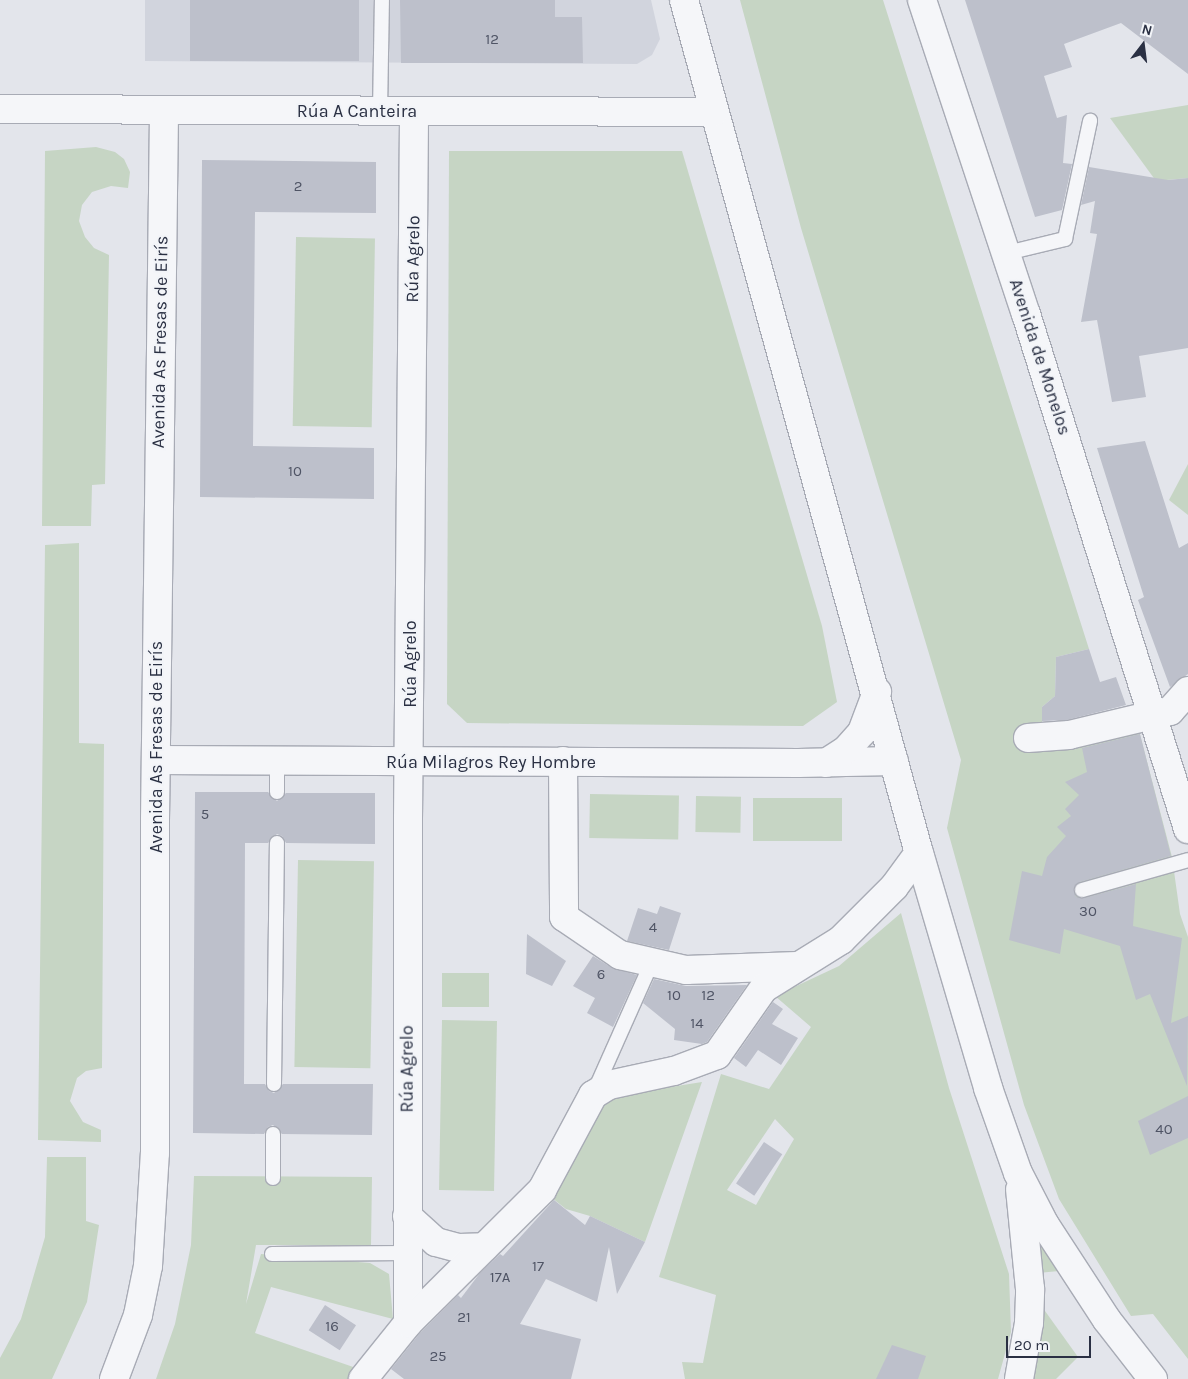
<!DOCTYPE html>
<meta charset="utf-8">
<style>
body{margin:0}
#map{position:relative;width:1188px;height:1379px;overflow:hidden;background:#e3e5eb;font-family:Karla,sans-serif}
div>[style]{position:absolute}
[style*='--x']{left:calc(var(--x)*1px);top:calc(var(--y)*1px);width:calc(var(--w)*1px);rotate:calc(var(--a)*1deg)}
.built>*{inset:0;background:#d1d4dd}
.green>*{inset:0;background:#c6d5c4;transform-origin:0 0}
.building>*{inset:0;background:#bdc0cb;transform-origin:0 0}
.roads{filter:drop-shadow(1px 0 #a8abb5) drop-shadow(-1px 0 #a8abb5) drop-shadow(0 1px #a8abb5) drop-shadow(0 -1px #a8abb5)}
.service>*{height:14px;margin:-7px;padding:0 7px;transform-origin:7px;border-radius:7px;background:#f5f6f9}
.minor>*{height:28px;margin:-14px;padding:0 14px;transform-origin:14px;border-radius:14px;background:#f5f6f9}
.tertiary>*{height:28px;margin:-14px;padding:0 14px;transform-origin:14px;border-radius:14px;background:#f5f6f9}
span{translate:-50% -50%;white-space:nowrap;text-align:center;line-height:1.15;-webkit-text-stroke:4px #f2f4f8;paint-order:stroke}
.number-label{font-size:15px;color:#4f5465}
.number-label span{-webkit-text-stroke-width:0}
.street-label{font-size:18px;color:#2a3043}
.north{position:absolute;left:1118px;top:20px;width:50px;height:50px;-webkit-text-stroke:4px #f2f4f8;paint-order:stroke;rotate:15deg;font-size:14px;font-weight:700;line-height:20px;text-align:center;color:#2a3043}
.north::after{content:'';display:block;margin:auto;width:18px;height:22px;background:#2a3043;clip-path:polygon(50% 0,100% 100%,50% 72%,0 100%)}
.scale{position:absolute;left:1006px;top:1336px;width:85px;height:22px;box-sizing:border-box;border:2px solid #2a3043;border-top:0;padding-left:6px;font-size:15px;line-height:18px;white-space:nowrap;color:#2a3043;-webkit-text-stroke:4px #f2f4f8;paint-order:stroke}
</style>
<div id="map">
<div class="built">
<div style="clip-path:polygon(145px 0,651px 0,660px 39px,652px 55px,637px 64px,145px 61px)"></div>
</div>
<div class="green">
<div style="clip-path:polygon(740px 0,883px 0,1089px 649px,1056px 657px,1055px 696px,1042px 707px,1042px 724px,1070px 723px,1127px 707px,1138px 727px,1172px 857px,1180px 914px,1188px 937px,1188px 1359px,1153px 1314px,1131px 1316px,1059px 1199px,1024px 1105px,947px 828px,961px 760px,801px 228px)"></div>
<div style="clip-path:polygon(1188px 105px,1188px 178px,1156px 181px,1110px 118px)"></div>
<div style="clip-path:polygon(96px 147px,115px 152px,124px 159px,130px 172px,128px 188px,111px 186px,92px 192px,82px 205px,79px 221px,85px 237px,94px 248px,109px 255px,105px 484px,92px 485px,91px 526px,42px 526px,45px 151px)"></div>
<div style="clip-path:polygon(449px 151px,682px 151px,822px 626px,837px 702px,803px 726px,467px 723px,447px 704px)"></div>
<div style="left:296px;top:237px;width:79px;height:189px;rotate:1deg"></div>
<div style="clip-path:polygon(1188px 464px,1188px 515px,1169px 500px)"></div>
<div style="clip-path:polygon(79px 543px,79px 743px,104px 744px,102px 1068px,86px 1071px,77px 1078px,70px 1101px,83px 1122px,101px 1130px,101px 1142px,38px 1140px,45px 545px)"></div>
<div style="left:590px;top:794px;width:89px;height:44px;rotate:1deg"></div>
<div style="left:696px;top:796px;width:45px;height:36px;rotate:1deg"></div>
<div style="left:753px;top:798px;width:89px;height:43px"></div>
<div style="left:298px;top:860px;width:76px;height:207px;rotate:1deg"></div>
<div style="clip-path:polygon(evenodd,901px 913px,949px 1088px,1009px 1274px,1011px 1332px,998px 1379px,685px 1379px,682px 1362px,703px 1363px,716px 1295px,659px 1277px,721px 1074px,769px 1089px,811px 1027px,775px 996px,839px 966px,901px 913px,775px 1119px,794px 1139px,756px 1205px,727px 1190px,775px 1119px)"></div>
<div style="left:442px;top:973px;width:47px;height:34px"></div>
<div style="left:442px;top:1020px;width:55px;height:170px;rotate:1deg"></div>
<div style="clip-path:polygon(702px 1082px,645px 1242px,590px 1216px,566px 1209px,552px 1198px,608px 1097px)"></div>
<div style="clip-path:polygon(47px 1157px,86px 1157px,86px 1221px,99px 1225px,87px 1302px,52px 1379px,0 1379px,0 1358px,21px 1319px,45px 1237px)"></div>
<div style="clip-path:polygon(194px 1176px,372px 1177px,371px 1245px,256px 1245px,246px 1304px,261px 1254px,370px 1263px,389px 1274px,393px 1319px,271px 1287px,255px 1333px,359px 1369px,352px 1379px,156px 1379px,175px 1324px,191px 1245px)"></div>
<div style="clip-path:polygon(1039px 1238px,1059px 1271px,1038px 1273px)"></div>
<div style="clip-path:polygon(1040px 1304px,1078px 1357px,1056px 1379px,1027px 1379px)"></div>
</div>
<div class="building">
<div style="left:190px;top:0;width:169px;height:61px"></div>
<div style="clip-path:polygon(400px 0,555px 0,555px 17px,582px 17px,583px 63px,401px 63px)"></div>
<div style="clip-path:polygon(965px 0,1188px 0,1188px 74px,1121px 23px,1064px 44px,1072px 67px,1044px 76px,1057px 118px,1067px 115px,1063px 163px,1072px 164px,1062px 210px,1035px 217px)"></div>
<div style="clip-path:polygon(202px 160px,376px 162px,376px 213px,255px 212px,253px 446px,374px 448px,374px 499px,200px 497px)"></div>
<div style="clip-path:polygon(1089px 167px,1168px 180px,1188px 178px,1188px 348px,1139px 356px,1146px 397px,1112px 402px,1097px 320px,1081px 322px,1097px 234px,1090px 233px,1095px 201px,1081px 205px)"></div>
<div style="clip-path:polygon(1145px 441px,1179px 548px,1188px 543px,1188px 674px,1170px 687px,1138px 600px,1144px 597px,1097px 448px)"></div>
<div style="clip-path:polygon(1089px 649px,1100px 682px,1116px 677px,1126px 705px,1067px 720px,1042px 721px,1042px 707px,1055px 696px,1056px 657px)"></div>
<div style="clip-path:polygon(1140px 734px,1171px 856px,1080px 882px,1074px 892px,1076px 897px,1084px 898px,1136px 884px,1133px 926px,1182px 938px,1171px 1023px,1188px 1016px,1187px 1086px,1150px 994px,1136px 1000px,1120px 946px,1064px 929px,1060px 954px,1009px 940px,1022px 871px,1042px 876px,1047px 857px,1066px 836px,1057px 827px,1071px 816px,1065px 809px,1079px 795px,1065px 782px,1087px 772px,1082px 748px)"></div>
<div style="clip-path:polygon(195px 792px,268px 792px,277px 801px,286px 793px,375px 793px,375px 844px,286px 843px,282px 836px,277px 834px,268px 843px,245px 843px,244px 1084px,265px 1084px,269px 1091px,274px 1093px,283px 1084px,373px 1084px,372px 1135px,282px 1134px,273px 1125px,268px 1127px,264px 1134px,193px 1133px)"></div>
<div style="clip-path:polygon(660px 906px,681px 913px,669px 950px,627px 941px,638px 908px,657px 914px)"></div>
<div style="clip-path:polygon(527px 934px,566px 961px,552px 986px,526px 974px)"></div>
<div style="clip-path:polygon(593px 956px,612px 968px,637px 975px,613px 1027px,587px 1013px,595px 998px,573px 986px)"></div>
<div style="clip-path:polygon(654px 979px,686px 986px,747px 985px,707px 1042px,702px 1044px,674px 1040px,675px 1029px,643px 1003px)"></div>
<div style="clip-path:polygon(773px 1002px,783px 1009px,772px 1024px,798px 1038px,781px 1065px,758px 1050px,746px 1067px,734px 1058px)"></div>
<div style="clip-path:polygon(1188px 1096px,1188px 1138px,1150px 1155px,1138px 1121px)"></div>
<div style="left:764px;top:1142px;width:22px;height:50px;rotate:34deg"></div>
<div style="clip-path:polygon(554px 1200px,585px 1225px,590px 1216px,645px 1242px,617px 1294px,609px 1247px,597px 1302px,546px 1279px,520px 1324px,581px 1339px,571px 1379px,404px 1379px,391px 1369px,420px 1333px,458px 1295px,461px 1298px,480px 1273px,500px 1254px,503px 1256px)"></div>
<div style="left:325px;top:1305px;width:37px;height:30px;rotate:33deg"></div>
<div style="clip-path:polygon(892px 1345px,926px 1356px,918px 1379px,876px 1379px)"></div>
</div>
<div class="roads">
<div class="service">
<div style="--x:380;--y:111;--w:111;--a:-89"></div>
<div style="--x:1007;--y:253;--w:60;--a:-13.6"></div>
<div style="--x:1065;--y:239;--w:121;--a:-78"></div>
<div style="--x:277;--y:761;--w:31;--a:90"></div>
<div style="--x:1082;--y:890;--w:110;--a:-15.8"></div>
<div style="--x:274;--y:1084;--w:241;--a:-89.3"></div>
<div style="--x:595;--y:1090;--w:140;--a:-66"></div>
<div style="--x:273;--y:1178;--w:44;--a:-90"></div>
<div style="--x:272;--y:1254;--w:134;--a:-0.4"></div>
</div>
<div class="minor">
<div style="--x:684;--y:0;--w:885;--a:74.6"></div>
<div style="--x:919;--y:853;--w:245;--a:73.6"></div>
<div style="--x:988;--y:1088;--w:90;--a:70.6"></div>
<div style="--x:1018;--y:1173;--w:59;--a:62.6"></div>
<div style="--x:1045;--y:1225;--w:113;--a:56.9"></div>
<div style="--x:1107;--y:1320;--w:75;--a:52.1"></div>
<div style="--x:0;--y:109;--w:714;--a:0.24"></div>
<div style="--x:1028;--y:738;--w:41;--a:-4.2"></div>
<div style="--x:1069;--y:735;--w:104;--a:-13.4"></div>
<div style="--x:1170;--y:711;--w:27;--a:-48"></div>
<div style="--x:156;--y:760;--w:642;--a:0.27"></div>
<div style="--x:798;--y:763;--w:96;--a:-1.2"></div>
<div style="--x:563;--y:761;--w:156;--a:89.6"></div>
<div style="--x:564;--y:917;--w:68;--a:34.2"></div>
<div style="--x:620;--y:955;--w:68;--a:12.8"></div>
<div style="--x:686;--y:970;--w:111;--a:-2.1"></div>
<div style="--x:826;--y:763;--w:24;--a:-33"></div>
<div style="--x:846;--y:750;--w:24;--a:-48"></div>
<div style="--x:862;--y:732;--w:43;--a:-69.4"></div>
<div style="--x:407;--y:1216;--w:39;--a:42"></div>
<div style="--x:436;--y:1242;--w:24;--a:15"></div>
<div style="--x:459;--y:1248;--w:25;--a:-2"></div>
<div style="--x:408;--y:1323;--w:504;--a:-90"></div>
<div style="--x:408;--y:819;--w:708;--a:-89.51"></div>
<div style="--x:114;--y:1379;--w:68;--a:-69.4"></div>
<div style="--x:138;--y:1315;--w:50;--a:-78.5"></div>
<div style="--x:148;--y:1266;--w:113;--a:-86.5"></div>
<div style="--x:155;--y:1153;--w:333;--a:-90"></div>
<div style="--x:155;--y:820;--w:710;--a:-89.27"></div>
<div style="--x:363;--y:1379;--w:72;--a:-51.2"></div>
<div style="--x:408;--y:1323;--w:189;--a:-44.8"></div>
<div style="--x:542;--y:1190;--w:108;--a:-61.8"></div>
<div style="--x:593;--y:1095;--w:19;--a:-32"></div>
<div style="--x:609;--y:1085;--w:66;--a:-12.2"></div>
<div style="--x:674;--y:1071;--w:46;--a:-20.4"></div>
<div style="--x:717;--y:1055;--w:82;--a:-55"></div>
<div style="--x:764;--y:988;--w:91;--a:-31.9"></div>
<div style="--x:841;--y:940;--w:75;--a:-45"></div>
<div style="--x:894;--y:887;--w:42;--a:-53.7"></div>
<div style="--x:1019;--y:1379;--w:57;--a:-79.9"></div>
<div style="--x:1029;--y:1323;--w:34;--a:-88"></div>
<div style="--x:1030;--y:1289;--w:100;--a:-95.7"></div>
</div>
<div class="tertiary">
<div style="--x:922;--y:0;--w:331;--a:71.7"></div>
<div style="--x:1026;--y:314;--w:540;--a:72.54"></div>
</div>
</div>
<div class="number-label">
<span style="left:492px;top:40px">12</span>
<span style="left:298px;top:187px">2</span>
<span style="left:295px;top:472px">10</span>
<span style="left:205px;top:815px">5</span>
<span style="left:1088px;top:912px">30</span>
<span style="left:653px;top:928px">4</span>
<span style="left:601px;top:975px">6</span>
<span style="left:674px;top:996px">10</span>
<span style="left:708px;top:996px">12</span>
<span style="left:697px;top:1024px">14</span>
<span style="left:1164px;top:1130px">40</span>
<span style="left:538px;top:1267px">17</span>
<span style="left:500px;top:1278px">17A</span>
<span style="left:464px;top:1318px">21</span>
<span style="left:332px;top:1327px">16</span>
<span style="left:438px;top:1357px">25</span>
</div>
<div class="street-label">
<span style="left:357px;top:111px">Rúa A Canteira</span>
<span style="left:413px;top:259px;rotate:-89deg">Rúa Agrelo</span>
<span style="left:160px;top:342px;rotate:-89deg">Avenida As Fresas de Eirís</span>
<span style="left:1040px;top:357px;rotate:72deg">Avenida de Monelos</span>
<span style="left:410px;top:664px;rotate:-90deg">Rúa Agrelo</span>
<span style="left:156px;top:747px;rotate:-90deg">Avenida As Fresas de Eirís</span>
<span style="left:491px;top:762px">Rúa Milagros Rey Hombre</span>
<span style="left:407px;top:1069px;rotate:-90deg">Rúa Agrelo</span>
</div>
<div class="north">N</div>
<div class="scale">20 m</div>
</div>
